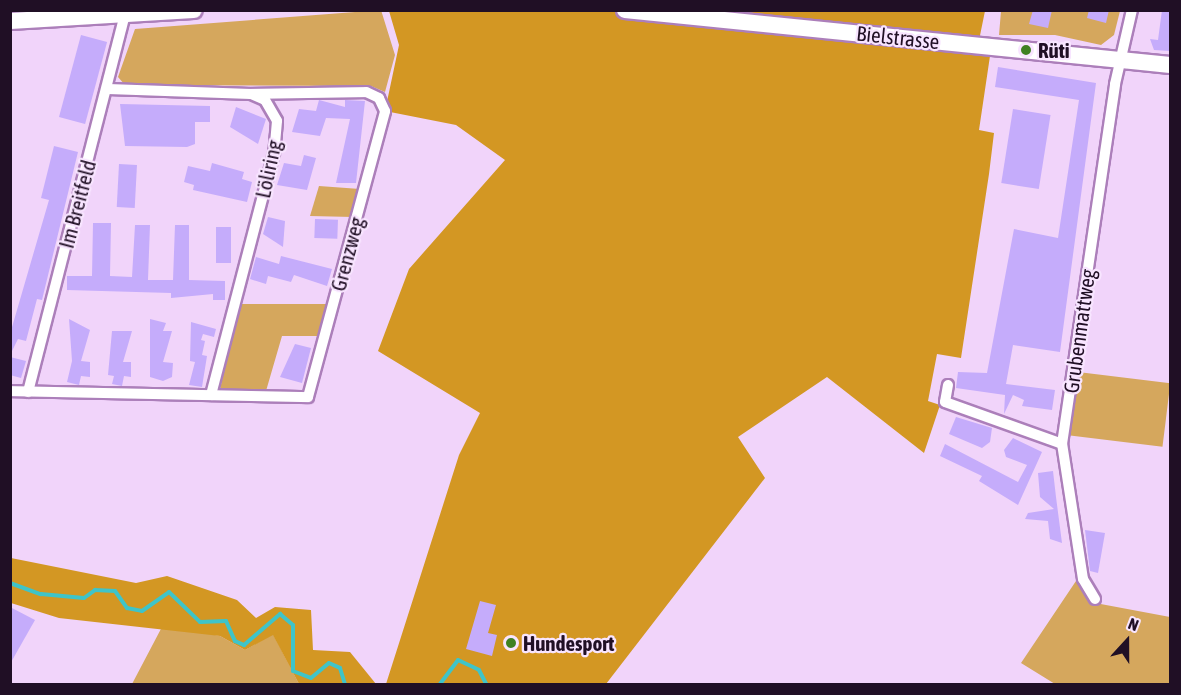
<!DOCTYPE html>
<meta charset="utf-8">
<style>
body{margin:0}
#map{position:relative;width:1181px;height:695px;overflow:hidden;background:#f1d4fa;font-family:"Asap Condensed",sans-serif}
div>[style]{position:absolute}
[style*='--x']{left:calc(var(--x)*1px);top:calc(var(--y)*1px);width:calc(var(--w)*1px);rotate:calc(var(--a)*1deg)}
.green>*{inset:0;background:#d5a75d;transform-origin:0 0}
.forest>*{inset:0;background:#d39723}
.stream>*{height:4px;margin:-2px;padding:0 2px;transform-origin:2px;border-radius:2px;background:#3fc4c8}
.building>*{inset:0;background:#c5acfb;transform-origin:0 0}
.roads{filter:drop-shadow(2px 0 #ac7fba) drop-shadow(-2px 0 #ac7fba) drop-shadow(0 2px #ac7fba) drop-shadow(0 -2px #ac7fba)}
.minor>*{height:10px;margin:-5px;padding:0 5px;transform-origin:5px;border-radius:5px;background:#fff}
.secondary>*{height:16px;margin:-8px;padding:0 8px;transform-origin:8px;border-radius:8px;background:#fff}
.dots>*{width:16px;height:16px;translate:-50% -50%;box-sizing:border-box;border:3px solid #f8e5ff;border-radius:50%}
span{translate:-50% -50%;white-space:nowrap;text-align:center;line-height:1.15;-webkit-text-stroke:4.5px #f8e5ff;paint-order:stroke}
.street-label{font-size:21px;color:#200f25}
.poi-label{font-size:21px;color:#200f25;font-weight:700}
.left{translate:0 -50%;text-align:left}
.frame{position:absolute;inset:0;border:12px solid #200f25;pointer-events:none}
.north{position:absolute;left:1097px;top:611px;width:60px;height:60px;-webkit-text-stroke:4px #f8e5ff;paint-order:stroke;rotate:21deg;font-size:16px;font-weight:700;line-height:24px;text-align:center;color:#200f25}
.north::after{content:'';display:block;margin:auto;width:21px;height:27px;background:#200f25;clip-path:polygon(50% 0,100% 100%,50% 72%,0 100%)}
</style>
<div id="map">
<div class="green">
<div style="clip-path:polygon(381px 10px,395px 55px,385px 92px,371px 86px,125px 85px,118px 77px,135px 29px)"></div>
<div style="clip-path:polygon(1001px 11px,1120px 11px,1114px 35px,1101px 45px,1055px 35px,999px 35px)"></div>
<div style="clip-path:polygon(319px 186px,360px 189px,353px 217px,310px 216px)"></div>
<div style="clip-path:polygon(240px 304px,328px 304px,321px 336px,282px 336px,266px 391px,220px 389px)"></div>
<div style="left:1078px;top:372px;width:93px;height:64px;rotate:7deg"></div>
<div style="clip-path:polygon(1078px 578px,1090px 602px,1170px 617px,1170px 684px,1055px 684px,1021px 663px)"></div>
<div style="clip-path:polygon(163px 625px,220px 636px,245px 650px,273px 634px,299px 684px,132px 684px)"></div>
</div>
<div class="forest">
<div style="clip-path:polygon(389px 11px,985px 11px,976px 55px,990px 56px,979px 130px,994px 133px,989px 174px,961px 358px,937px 354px,928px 401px,940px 405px,924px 453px,827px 377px,738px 437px,765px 478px,606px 684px,386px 684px,459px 455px,480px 413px,378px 351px,409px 269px,505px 160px,456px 125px,385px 111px,399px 45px)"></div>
<div style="clip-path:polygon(11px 558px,136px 583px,167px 576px,237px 600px,256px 618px,275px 607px,311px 610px,313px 650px,350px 652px,376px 684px,299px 684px,273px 635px,245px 650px,220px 636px,59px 618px,11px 603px)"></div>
</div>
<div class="stream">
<div style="--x:10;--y:583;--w:33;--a:20"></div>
<div style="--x:41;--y:594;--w:43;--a:5.3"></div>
<div style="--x:84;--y:598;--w:14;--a:-36"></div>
<div style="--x:95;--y:590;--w:20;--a:3"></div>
<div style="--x:115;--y:591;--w:21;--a:55"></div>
<div style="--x:127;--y:608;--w:15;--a:11"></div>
<div style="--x:142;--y:611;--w:33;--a:-35"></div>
<div style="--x:169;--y:592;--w:43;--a:44.1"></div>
<div style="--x:200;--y:622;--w:26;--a:-2"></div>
<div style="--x:226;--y:621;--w:22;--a:66"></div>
<div style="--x:235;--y:641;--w:10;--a:24"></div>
<div style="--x:244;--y:645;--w:48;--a:-40.7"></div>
<div style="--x:280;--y:614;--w:17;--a:40"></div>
<div style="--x:293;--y:625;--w:46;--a:90"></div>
<div style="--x:293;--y:671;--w:19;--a:21"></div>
<div style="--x:311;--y:678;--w:23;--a:-40"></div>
<div style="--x:329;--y:663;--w:12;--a:24"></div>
<div style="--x:340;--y:668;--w:17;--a:73"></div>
<div style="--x:440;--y:684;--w:30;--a:-53"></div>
<div style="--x:458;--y:660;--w:23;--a:25"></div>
<div style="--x:479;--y:670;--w:16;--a:63"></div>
</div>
<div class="building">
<div style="clip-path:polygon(1033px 10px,1052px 10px,1048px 28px,1029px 24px)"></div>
<div style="clip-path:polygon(1089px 10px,1109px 10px,1106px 23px,1087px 18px)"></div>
<div style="clip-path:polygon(1162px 10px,1170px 10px,1170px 51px,1154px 50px,1150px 39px,1158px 40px)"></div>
<div style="left:81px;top:35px;width:27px;height:85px;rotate:15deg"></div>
<div style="clip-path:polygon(998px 67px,1096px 83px,1060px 352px,1013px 345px,1006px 384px,1055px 390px,1052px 410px,1022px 406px,1024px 400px,1013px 395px,1004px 414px,1005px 395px,956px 388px,958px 372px,987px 373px,1014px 229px,1058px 238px,1079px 100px,995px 87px)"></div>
<div style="clip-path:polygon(319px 100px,345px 107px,345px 100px,365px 101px,356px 183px,336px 183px,350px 119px,326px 118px,320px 136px,292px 132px,299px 109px,316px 111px)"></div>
<div style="clip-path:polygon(120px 104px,210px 106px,210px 122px,195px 122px,195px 144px,187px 147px,125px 146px)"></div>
<div style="clip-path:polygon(236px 107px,266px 119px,258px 144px,230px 127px)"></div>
<div style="left:1013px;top:109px;width:38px;height:75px;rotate:9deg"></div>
<div style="clip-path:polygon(54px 146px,78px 152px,42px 300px,37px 299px,26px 341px,18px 339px,10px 355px,10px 334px,49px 200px,41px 198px)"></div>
<div style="clip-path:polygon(304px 155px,316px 158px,307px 190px,277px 185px,284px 163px,301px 166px)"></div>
<div style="clip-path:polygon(212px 163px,244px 172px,242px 179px,252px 182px,247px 202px,193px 190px,194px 185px,184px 182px,188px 166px,210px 171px)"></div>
<div style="left:119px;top:164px;width:18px;height:43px;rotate:3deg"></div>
<div style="clip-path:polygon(268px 217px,285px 221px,283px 247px,263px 234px)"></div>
<div style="left:315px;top:219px;width:23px;height:19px;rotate:2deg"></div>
<div style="clip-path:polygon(93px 223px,111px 223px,110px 276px,132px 277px,135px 225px,150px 225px,148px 280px,173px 280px,175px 225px,189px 225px,189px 280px,225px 281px,225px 300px,213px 300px,213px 294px,171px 298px,171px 293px,67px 290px,67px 276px,92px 276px)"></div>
<div style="left:216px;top:227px;width:15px;height:36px"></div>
<div style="clip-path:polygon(281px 256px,332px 269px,327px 286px,294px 275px,291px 282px,268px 276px,266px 284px,250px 279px,256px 257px,279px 264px)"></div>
<div style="clip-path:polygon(69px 319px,90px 330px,81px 361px,90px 362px,90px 377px,81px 376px,79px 385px,67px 382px,72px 361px)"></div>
<div style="clip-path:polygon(150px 319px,166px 323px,163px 331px,172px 331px,163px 362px,173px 363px,172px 377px,163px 381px,150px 377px)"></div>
<div style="clip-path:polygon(191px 322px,216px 329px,214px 337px,203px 334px,201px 340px,205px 341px,202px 355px,207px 356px,202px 387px,189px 385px,195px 362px,190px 361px)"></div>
<div style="clip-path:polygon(112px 331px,132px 331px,123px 362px,131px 362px,131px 377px,124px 376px,122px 386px,112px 384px,114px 376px,108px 375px)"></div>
<div style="clip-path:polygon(295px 344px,311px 348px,302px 383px,280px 377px)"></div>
<div style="clip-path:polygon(10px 357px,26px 361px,21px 378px,10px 375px)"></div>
<div style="clip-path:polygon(956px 417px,992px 428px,990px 442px,982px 448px,949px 434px)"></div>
<div style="clip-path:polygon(1013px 438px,1042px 452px,1018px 505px,979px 481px,982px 476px,940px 456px,945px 444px,1018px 482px,1027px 465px,1006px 457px,1004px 450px)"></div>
<div style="clip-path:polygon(1053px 471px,1056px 497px,1062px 543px,1050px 539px,1048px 521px,1025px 519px,1028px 513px,1054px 509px,1040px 497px,1038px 473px)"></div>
<div style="clip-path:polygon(1085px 530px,1105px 533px,1098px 573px,1090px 571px)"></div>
<div style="clip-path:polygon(480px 601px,496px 605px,488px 633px,497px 635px,492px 656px,466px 649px)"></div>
<div style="clip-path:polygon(10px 607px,35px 620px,10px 664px)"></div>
</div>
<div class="roads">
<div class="minor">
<div style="--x:108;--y:89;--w:143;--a:2"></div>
<div style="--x:251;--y:94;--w:15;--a:23"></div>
<div style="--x:265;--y:100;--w:24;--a:60"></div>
<div style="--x:277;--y:121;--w:32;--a:95"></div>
<div style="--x:274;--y:153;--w:250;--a:104.6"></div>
<div style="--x:948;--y:385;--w:17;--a:100"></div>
<div style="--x:945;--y:402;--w:124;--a:19.7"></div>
<div style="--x:10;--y:391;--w:298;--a:1.2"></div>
<div style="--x:308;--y:397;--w:296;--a:-74.9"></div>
<div style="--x:385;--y:111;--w:14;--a:-115"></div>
<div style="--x:379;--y:98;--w:14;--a:-155"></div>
<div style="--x:366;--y:92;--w:115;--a:179"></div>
<div style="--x:28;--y:392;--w:393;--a:-75.6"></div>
<div style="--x:1095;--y:599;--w:23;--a:-121"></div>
<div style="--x:1083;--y:579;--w:137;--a:-98.8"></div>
<div style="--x:1062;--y:444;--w:364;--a:-81.6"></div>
<div style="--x:1115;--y:84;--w:76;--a:-77.1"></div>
</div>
<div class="secondary">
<div style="--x:625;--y:10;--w:548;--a:5.76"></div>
<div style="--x:10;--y:21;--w:184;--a:-3.4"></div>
</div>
</div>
<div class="dots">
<div style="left:1026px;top:50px;background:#3f8123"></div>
<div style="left:511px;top:643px;background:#3f8123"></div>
</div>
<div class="street-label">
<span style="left:898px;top:37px;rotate:6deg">Bielstrasse</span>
<span style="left:268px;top:169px;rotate:-78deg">Löliring</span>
<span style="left:77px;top:204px;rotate:-75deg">Im Breitfeld</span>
<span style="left:347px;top:254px;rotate:-75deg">Grenzweg</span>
<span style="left:1079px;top:331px;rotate:-82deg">Grubenmattweg</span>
</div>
<div class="poi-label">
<span class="left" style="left:1038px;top:50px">Rüti</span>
<span class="left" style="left:523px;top:643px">Hundesport</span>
</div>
<div class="frame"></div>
<div class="north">N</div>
</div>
